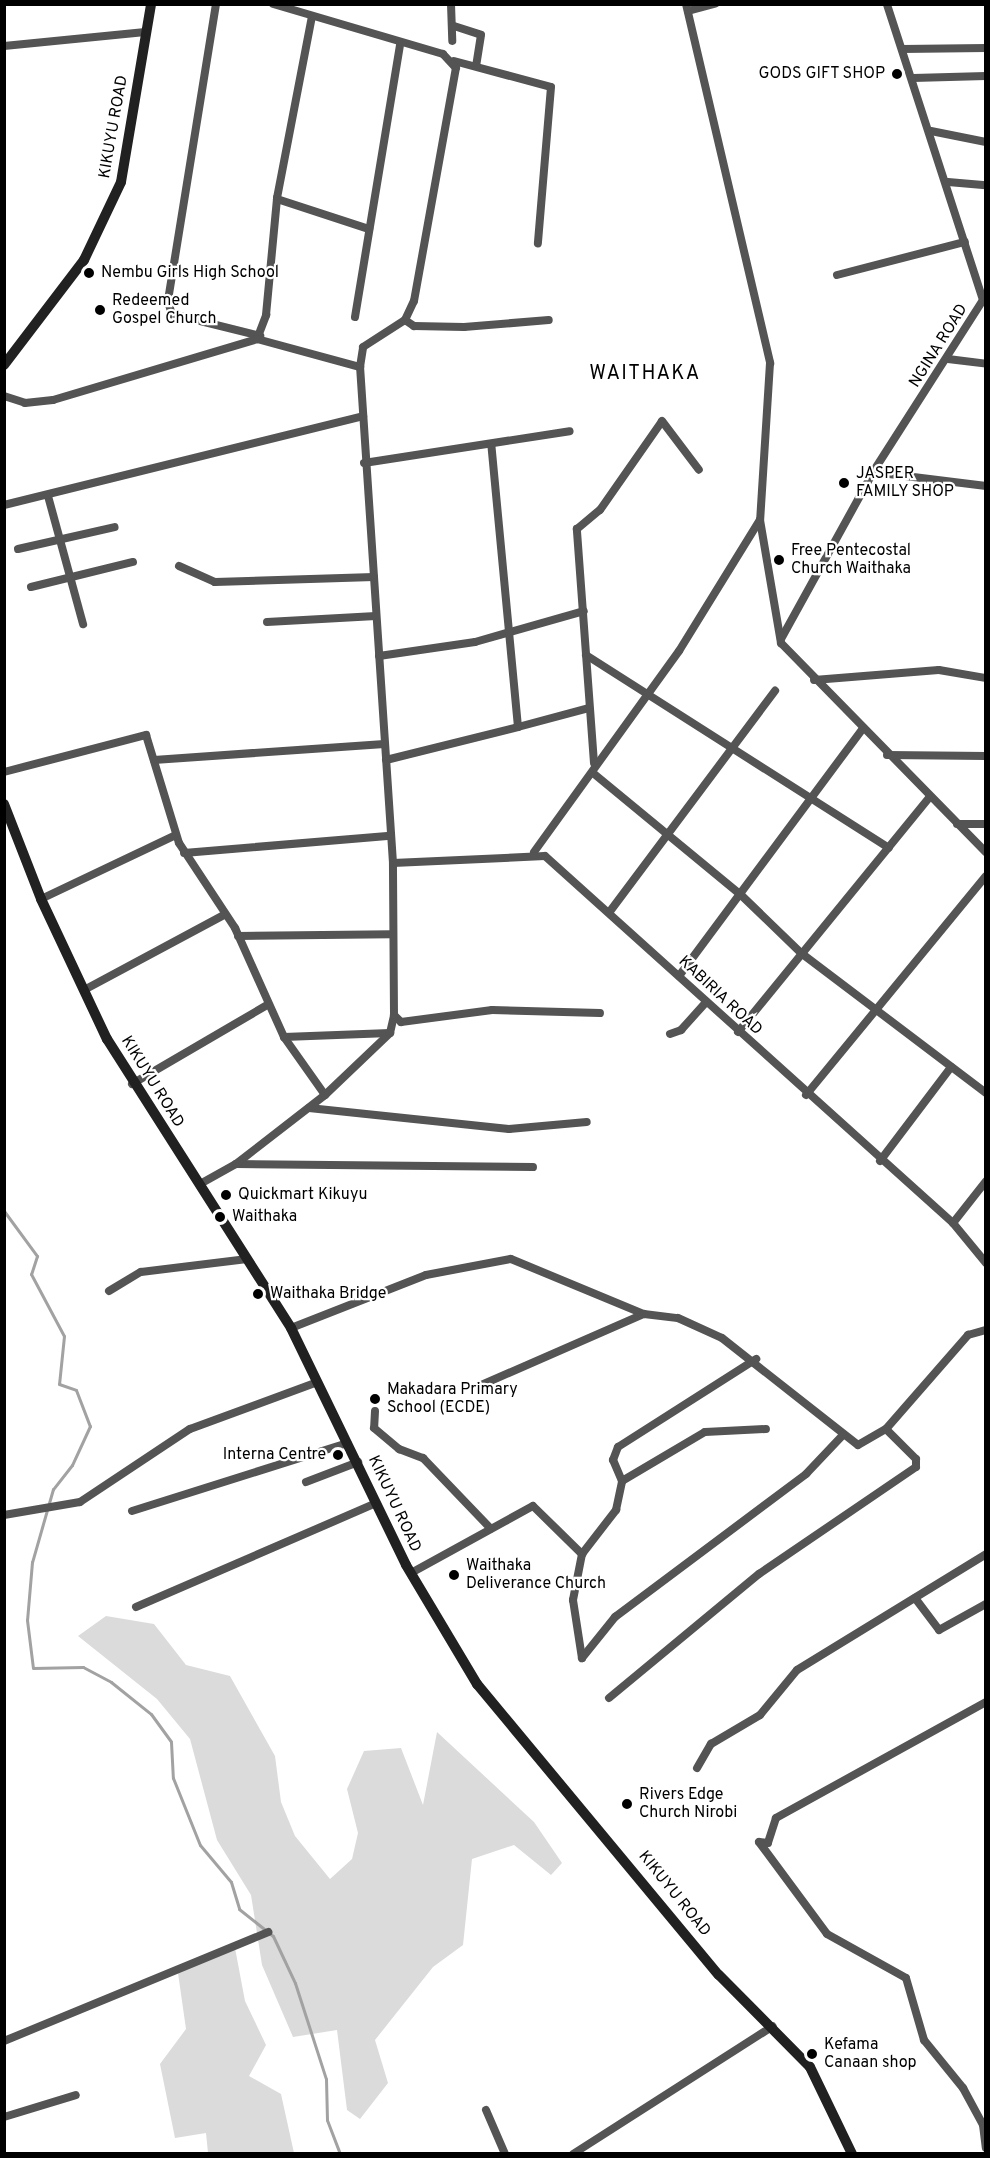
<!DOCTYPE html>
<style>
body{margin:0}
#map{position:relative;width:990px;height:2158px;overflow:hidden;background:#fff;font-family:Overpass,sans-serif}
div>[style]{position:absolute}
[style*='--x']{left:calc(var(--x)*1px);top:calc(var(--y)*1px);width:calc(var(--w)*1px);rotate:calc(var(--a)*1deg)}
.green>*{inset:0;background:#dbdbdb}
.stream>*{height:3px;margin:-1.5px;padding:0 1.5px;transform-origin:1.5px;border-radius:1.5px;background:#a2a2a2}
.minor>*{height:8px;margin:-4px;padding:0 4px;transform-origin:4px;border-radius:4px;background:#545454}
.secondary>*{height:10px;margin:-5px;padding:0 5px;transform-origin:5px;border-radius:5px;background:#212121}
.dots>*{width:16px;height:16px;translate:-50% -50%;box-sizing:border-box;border:3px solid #fff;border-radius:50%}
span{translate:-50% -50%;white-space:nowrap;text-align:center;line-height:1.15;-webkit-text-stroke:4.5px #fff;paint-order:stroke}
.poi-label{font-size:16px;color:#000}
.right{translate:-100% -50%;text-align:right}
.left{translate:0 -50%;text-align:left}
.street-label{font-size:16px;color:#000}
.quarter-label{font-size:20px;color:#000;letter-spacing:1.5px}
.frame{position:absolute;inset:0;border:6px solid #000;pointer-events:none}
</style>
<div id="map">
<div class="green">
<div style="clip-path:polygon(106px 1616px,154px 1624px,186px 1665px,230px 1676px,275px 1756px,281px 1802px,295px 1836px,330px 1879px,352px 1859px,358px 1833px,347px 1789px,364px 1751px,401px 1748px,423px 1805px,437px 1732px,534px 1822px,562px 1863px,551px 1875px,514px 1845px,472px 1859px,463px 1945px,433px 1967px,375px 2040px,388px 2083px,360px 2119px,347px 2110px,337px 2030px,293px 2037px,262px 1965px,251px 1895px,217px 1840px,190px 1739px,157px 1699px,78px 1636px)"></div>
<div style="clip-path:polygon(235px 1948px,245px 2001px,266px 2045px,249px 2076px,281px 2094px,294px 2153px,208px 2153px,206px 2133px,175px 2138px,160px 2064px,186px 2029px,177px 1966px)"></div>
</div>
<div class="stream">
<div style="--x:4;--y:1211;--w:56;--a:53.7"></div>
<div style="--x:37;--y:1256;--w:19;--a:108"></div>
<div style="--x:31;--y:1274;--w:70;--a:62"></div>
<div style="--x:64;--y:1336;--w:48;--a:95.9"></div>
<div style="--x:59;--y:1384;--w:18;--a:19"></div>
<div style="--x:76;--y:1390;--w:39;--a:69"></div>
<div style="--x:90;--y:1426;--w:43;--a:114.8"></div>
<div style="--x:72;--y:1465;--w:31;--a:128"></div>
<div style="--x:53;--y:1489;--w:76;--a:106"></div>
<div style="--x:32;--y:1562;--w:58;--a:94.9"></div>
<div style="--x:27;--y:1620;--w:48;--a:82.9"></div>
<div style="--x:33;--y:1668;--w:50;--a:-1.1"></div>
<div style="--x:83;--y:1667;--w:32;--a:28"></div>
<div style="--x:111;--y:1682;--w:51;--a:38.7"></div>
<div style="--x:151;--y:1714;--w:34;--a:54"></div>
<div style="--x:171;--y:1742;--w:36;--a:87"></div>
<div style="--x:173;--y:1778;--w:72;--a:68.1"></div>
<div style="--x:200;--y:1845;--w:48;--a:50"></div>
<div style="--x:231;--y:1882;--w:28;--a:73"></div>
<div style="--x:239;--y:1909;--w:43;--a:38.5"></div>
<div style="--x:273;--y:1936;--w:52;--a:64.9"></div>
<div style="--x:295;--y:1983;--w:101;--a:72.1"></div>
<div style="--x:326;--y:2079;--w:41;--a:88.6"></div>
<div style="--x:327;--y:2120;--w:36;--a:69"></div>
</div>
<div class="minor">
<div style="--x:216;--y:4;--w:302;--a:99.2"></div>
<div style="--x:168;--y:302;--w:13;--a:72"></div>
<div style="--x:172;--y:314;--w:91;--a:14"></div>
<div style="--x:451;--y:4;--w:37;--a:88"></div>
<div style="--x:686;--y:4;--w:369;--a:76.8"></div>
<div style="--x:770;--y:363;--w:157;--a:93.6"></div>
<div style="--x:760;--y:520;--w:125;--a:80.3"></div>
<div style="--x:781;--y:643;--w:293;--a:45.6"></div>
<div style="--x:688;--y:11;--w:28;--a:-15"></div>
<div style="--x:454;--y:26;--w:28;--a:18"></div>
<div style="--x:481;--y:35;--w:30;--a:99"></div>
<div style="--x:4;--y:46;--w:142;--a:-5.7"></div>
<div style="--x:902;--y:49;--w:84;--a:-0.7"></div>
<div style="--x:454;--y:61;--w:100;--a:15"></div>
<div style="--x:551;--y:87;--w:157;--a:94.8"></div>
<div style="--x:913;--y:78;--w:73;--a:-1.6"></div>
<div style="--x:931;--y:131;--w:56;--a:11.3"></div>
<div style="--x:948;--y:182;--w:38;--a:5"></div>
<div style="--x:277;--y:199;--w:97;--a:18.1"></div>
<div style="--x:837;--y:275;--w:132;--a:-14.5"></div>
<div style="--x:355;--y:317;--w:277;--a:-80.6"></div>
<div style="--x:405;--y:320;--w:11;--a:34"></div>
<div style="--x:414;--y:326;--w:50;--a:1.1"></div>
<div style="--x:464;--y:327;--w:85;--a:-4.7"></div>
<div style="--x:257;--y:339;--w:26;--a:-69"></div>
<div style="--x:266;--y:315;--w:118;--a:-84.6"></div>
<div style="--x:277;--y:198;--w:184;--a:-79.1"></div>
<div style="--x:948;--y:359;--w:38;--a:7"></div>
<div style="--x:4;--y:396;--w:22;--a:18"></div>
<div style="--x:25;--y:403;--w:28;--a:-6"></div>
<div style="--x:53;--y:400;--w:213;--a:-16.6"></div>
<div style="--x:257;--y:339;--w:107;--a:15.2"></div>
<div style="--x:364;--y:463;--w:208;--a:-8.8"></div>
<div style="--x:873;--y:472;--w:114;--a:7.1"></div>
<div style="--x:48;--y:496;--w:133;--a:74.7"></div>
<div style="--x:4;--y:505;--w:370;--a:-13.9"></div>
<div style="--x:18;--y:549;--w:99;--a:-12.8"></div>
<div style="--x:179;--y:566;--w:39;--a:24"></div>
<div style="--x:215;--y:582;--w:159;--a:-1.8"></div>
<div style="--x:31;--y:587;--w:105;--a:-13.8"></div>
<div style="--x:267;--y:622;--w:109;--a:-3.2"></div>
<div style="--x:781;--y:639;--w:191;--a:-61.1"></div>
<div style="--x:873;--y:472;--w:204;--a:-57.4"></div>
<div style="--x:983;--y:300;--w:311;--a:-108"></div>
<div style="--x:586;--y:655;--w:359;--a:32.5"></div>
<div style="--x:379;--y:656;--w:97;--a:-8.3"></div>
<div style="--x:475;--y:642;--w:113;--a:-15.9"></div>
<div style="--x:814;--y:680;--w:125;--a:-4.6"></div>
<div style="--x:939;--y:670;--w:48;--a:9.7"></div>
<div style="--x:518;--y:727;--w:73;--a:-15"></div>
<div style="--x:887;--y:755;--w:99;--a:0.6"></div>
<div style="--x:154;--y:760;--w:231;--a:-4"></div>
<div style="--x:386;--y:760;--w:136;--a:-14"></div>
<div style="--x:518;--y:727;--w:284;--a:-95.4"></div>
<div style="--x:594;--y:763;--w:235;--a:-94.2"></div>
<div style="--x:577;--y:529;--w:30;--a:-40"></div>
<div style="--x:600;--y:510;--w:108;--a:-55.1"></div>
<div style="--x:662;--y:421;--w:61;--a:52.9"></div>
<div style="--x:4;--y:772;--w:147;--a:-14.6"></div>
<div style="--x:146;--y:735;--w:113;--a:73"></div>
<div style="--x:179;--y:843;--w:102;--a:56.6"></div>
<div style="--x:235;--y:928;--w:120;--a:65.8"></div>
<div style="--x:284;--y:1037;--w:71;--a:54.7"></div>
<div style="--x:593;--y:773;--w:190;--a:39.5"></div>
<div style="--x:740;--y:894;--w:85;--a:44"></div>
<div style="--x:801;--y:953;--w:232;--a:37.1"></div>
<div style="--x:957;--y:824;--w:29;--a:0"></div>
<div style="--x:534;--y:852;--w:248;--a:-54.2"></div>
<div style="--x:679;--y:651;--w:154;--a:-58.3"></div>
<div style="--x:184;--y:853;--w:204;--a:-4.8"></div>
<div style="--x:393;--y:863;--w:152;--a:-2.6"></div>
<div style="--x:545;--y:856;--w:549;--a:41.97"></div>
<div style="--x:953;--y:1223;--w:52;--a:50.5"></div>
<div style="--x:41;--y:899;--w:149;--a:-25.4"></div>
<div style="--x:611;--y:910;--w:274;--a:-53.2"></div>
<div style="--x:238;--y:936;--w:153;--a:-0.7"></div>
<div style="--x:679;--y:976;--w:307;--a:-53.4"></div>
<div style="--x:84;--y:990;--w:159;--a:-28.2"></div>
<div style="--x:394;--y:1015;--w:10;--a:45"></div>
<div style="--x:401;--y:1022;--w:92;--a:-7.5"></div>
<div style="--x:492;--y:1010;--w:108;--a:1.6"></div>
<div style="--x:738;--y:1032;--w:302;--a:-50.8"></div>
<div style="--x:670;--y:1034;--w:12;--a:-20"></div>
<div style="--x:681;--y:1030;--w:38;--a:-48"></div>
<div style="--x:284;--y:1037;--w:106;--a:-2.2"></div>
<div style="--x:132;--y:1084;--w:156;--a:-30.3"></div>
<div style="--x:806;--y:1095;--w:283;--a:-50.6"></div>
<div style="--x:309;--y:1108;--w:201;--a:6"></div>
<div style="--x:509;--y:1129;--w:78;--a:-5.1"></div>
<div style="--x:880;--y:1161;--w:118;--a:-52.9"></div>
<div style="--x:236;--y:1164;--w:297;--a:0.6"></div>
<div style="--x:200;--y:1184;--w:41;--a:-29.1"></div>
<div style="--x:236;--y:1164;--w:113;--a:-37.8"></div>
<div style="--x:325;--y:1095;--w:90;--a:-43.6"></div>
<div style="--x:390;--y:1033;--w:18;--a:-77"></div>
<div style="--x:394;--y:1015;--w:152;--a:-90.4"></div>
<div style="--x:393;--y:863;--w:497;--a:-93.8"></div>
<div style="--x:360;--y:367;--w:20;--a:-81"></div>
<div style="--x:363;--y:347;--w:50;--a:-32.7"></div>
<div style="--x:405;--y:320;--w:21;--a:-65"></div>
<div style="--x:414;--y:301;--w:237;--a:-79.8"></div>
<div style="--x:456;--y:68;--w:19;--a:-133"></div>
<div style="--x:443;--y:54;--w:177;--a:-163.6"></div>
<div style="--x:953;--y:1223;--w:53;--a:-51.8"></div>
<div style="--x:109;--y:1291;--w:37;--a:-31"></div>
<div style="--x:141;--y:1272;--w:107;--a:-7"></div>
<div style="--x:291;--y:1328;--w:145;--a:-21.4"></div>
<div style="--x:426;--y:1275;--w:86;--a:-10.7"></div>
<div style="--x:511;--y:1259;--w:144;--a:22.5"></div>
<div style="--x:644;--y:1314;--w:34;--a:7"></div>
<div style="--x:678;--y:1318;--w:48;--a:24.4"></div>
<div style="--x:722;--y:1338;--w:173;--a:38.2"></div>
<div style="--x:858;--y:1445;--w:32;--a:-30"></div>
<div style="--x:886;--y:1429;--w:125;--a:-48.9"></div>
<div style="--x:968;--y:1335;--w:18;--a:-16"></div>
<div style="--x:479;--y:1386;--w:180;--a:-23.6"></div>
<div style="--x:375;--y:1411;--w:17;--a:93"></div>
<div style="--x:374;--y:1428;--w:33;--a:40"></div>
<div style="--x:399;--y:1449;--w:26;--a:21"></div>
<div style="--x:423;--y:1458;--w:98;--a:46.2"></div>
<div style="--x:622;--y:1481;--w:96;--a:-30.6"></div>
<div style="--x:705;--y:1432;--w:61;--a:-2.8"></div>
<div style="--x:306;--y:1482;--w:56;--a:-21"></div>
<div style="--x:132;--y:1511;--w:226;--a:-17.5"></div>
<div style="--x:4;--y:1515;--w:77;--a:-9.7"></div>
<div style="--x:80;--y:1502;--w:132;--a:-33.6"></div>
<div style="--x:190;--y:1429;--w:136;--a:-20.2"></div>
<div style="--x:582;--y:1554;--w:56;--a:-52.3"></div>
<div style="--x:616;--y:1510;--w:30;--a:-78"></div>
<div style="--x:622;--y:1481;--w:23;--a:-113"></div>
<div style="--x:613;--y:1460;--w:14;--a:-69"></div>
<div style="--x:618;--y:1447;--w:164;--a:-32.5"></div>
<div style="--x:411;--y:1573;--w:139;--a:-28.8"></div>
<div style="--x:533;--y:1506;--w:69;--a:44.4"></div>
<div style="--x:582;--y:1554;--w:47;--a:101.1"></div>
<div style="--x:573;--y:1600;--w:59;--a:81.2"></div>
<div style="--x:915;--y:1598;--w:40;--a:53"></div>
<div style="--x:939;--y:1630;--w:54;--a:-29"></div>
<div style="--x:136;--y:1607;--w:262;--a:-23.4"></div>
<div style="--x:582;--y:1658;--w:53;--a:-51.2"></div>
<div style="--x:615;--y:1617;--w:239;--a:-36.8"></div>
<div style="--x:806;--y:1474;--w:54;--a:-46.5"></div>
<div style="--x:609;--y:1698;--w:195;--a:-39.6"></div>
<div style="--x:759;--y:1574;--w:190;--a:-34.3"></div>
<div style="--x:916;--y:1467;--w:8;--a:-90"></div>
<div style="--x:916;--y:1459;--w:42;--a:-135"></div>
<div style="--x:986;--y:1702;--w:240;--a:151.1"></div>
<div style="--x:776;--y:1818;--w:26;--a:108"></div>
<div style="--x:768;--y:1843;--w:9;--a:-174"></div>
<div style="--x:759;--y:1842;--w:114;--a:53.5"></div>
<div style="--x:827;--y:1934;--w:90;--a:29.1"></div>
<div style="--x:906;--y:1978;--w:65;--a:73.8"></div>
<div style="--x:924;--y:2040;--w:62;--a:50.9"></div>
<div style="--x:963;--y:2088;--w:42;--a:61.6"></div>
<div style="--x:983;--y:2125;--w:23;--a:83"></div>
<div style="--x:697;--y:1768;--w:28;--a:-60"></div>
<div style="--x:711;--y:1744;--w:57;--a:-30.6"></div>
<div style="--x:760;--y:1715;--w:58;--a:-50.6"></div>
<div style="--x:797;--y:1670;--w:222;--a:-31.5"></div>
<div style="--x:4;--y:2041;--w:286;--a:-22.4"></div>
<div style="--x:486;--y:2110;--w:48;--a:66.6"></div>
<div style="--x:4;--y:2117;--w:75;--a:-17"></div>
<div style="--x:573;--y:2154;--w:237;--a:-32.6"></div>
</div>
<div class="secondary">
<div style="--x:4;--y:365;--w:132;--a:-52.7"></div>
<div style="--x:84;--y:260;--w:86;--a:-64.6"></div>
<div style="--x:121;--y:182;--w:181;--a:-80.4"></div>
<div style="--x:4;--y:804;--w:102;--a:68.7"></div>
<div style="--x:41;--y:899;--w:155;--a:64.8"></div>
<div style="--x:107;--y:1039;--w:343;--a:57.5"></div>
<div style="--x:291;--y:1328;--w:263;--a:64.1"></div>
<div style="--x:406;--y:1565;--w:139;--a:59.2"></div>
<div style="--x:477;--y:1684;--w:378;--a:50.3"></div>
<div style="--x:719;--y:1975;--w:129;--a:45.3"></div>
<div style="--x:810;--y:2067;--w:97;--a:64.2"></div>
</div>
<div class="dots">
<div style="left:897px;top:74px;background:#000"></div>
<div style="left:89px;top:273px;background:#000"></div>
<div style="left:100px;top:310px;background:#000"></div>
<div style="left:844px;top:483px;background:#000"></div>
<div style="left:779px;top:560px;background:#000"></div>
<div style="left:226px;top:1195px;background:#000"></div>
<div style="left:220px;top:1217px;background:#000"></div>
<div style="left:258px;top:1294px;background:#000"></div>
<div style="left:375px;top:1399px;background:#000"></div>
<div style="left:338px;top:1455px;background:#000"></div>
<div style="left:454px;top:1575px;background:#000"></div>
<div style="left:627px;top:1804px;background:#000"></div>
<div style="left:812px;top:2054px;background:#000"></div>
</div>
<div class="poi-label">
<span class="right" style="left:885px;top:74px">GODS GIFT SHOP</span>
<span class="left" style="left:101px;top:273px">Nembu Girls High School</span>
<span class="left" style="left:112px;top:310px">Redeemed<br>Gospel Church</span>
<span class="left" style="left:856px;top:483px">JASPER<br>FAMILY SHOP</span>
<span class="left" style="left:791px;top:560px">Free Pentecostal<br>Church Waithaka</span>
<span class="left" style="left:238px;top:1195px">Quickmart Kikuyu</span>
<span class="left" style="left:232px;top:1217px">Waithaka</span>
<span class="left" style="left:270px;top:1294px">Waithaka Bridge</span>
<span class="left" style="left:387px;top:1399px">Makadara Primary<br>School (ECDE)</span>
<span class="right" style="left:326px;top:1455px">Interna Centre</span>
<span class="left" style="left:466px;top:1575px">Waithaka<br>Deliverance Church</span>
<span class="left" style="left:639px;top:1804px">Rivers Edge<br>Church Nirobi</span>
<span class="left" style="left:824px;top:2054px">Kefama<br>Canaan shop</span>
</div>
<div class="street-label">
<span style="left:114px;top:127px;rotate:-80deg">KIKUYU ROAD</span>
<span style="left:939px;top:346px;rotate:-58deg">NGINA ROAD</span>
<span style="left:720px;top:996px;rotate:43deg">KABIRIA ROAD</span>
<span style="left:152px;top:1082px;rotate:58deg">KIKUYU ROAD</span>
<span style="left:394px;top:1504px;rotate:65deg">KIKUYU ROAD</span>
<span style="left:674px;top:1894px;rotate:51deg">KIKUYU ROAD</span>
</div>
<div class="quarter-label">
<span style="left:645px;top:374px">WAITHAKA</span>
</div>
<div class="frame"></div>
</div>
